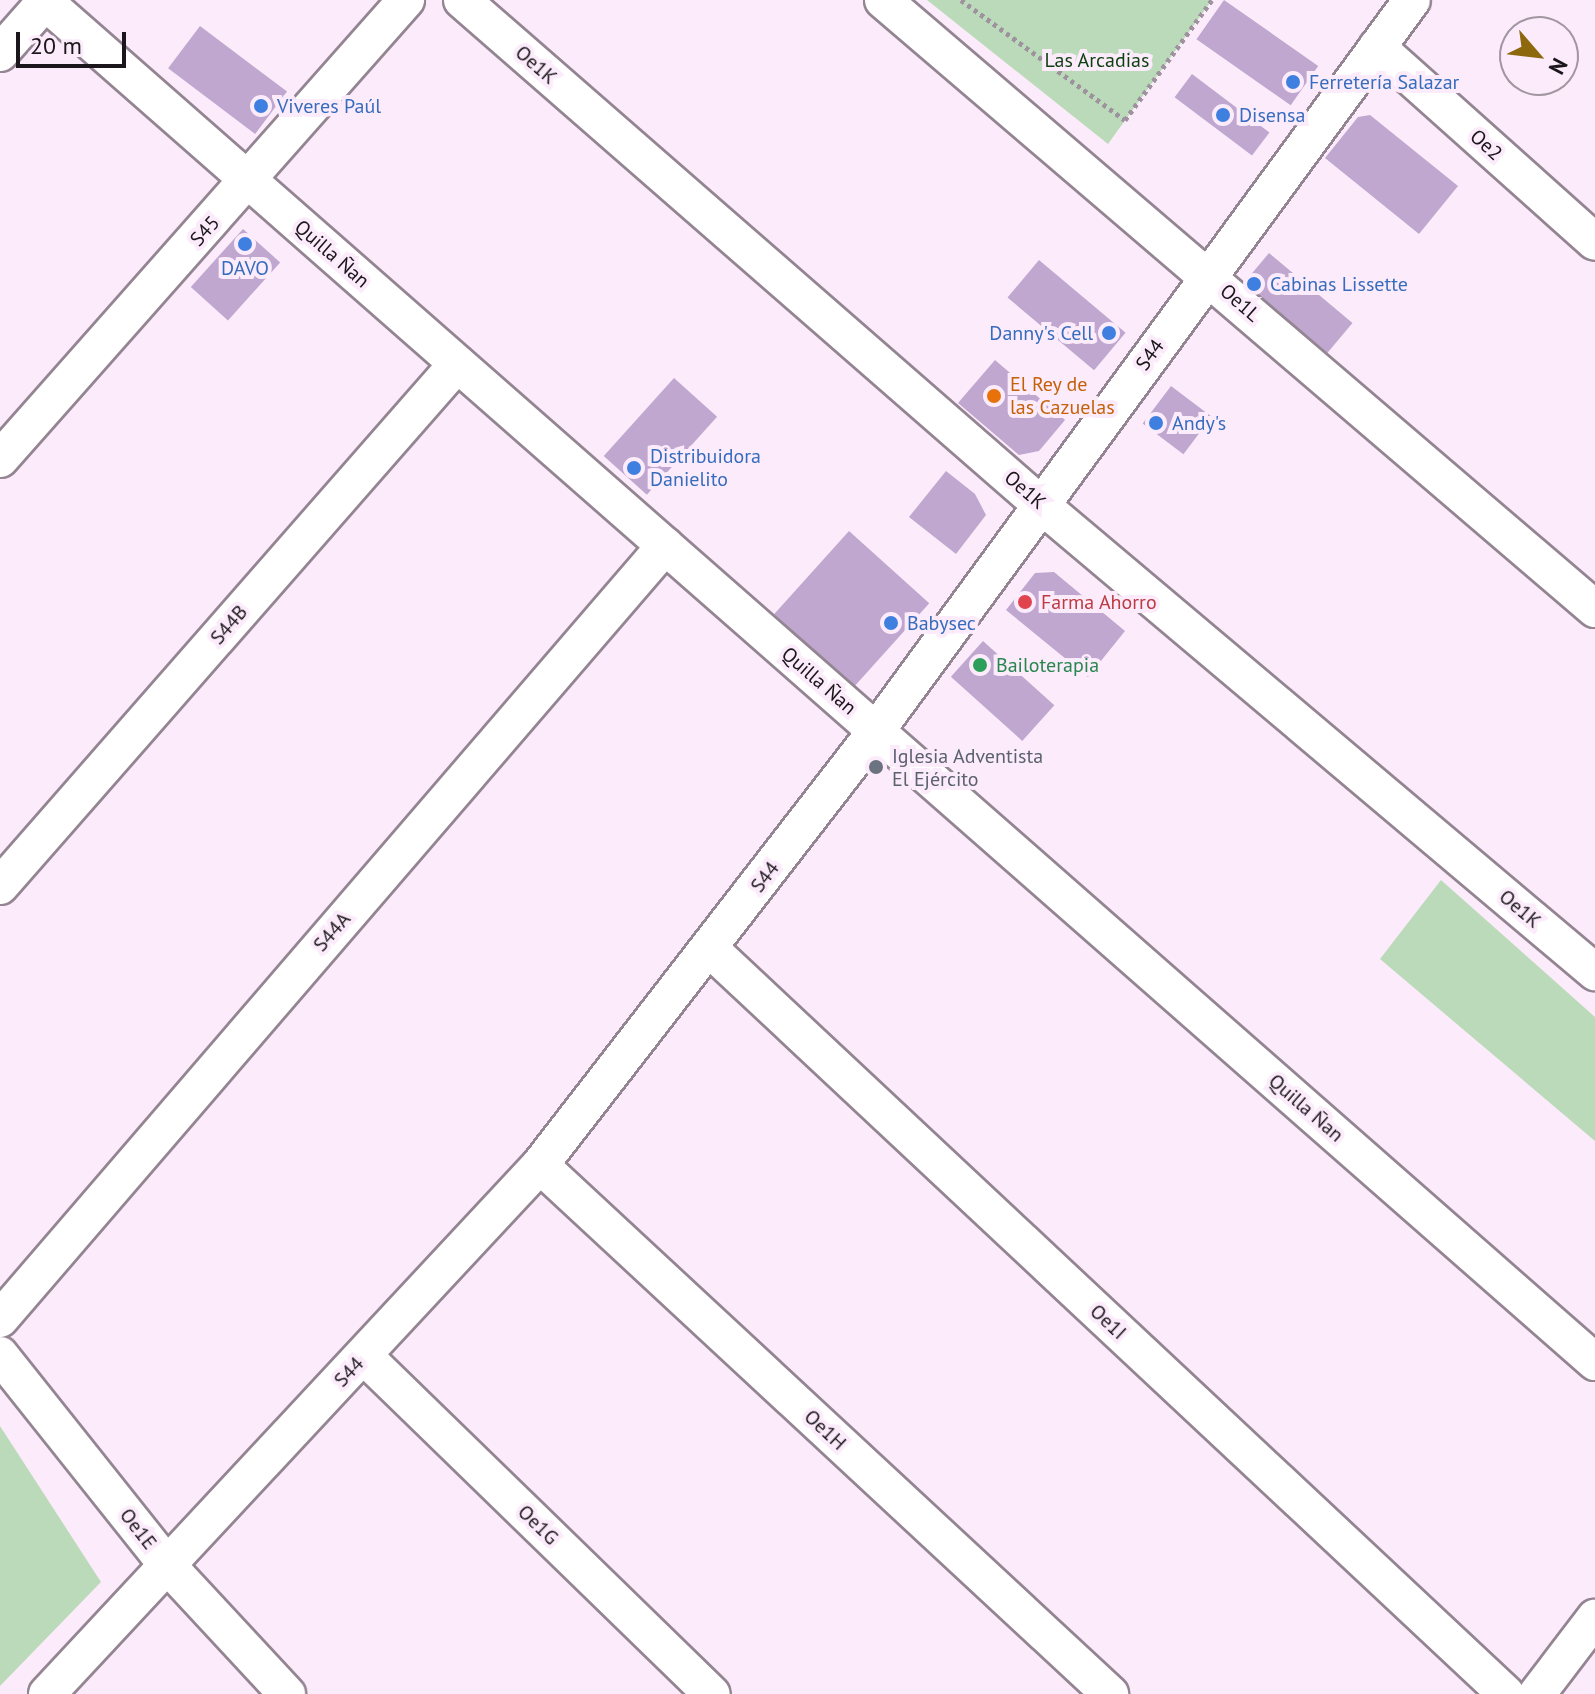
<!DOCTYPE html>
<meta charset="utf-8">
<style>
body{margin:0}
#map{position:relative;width:1595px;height:1694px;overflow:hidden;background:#fcecfb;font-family:"PT Sans",sans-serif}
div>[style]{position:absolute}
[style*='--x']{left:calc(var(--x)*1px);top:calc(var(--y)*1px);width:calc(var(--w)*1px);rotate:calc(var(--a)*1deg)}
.green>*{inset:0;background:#bbdab9}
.building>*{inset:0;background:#bfa7cf;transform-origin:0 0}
.path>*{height:5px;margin-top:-2.5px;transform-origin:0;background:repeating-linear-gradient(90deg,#9d929d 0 4px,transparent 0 8px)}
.roads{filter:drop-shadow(2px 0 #948592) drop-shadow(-2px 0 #948592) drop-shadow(0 2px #948592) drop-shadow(0 -2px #948592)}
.street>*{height:36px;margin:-18px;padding:0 18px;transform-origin:18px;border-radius:18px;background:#fff}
.dots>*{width:22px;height:22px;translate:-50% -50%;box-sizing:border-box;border:4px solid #fcecfb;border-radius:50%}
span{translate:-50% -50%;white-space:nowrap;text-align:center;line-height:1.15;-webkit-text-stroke:8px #fcecfb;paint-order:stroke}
.park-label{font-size:20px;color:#0c3f0f}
.street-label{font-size:20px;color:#1b161b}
.shop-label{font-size:20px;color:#366cbe}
.left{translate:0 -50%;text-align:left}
.right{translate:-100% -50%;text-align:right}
.food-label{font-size:20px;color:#c56008}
.health-label{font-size:20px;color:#be3a42}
.leisure-label{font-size:20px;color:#27864d}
.worship-label{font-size:20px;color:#5b616d}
.north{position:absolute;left:1499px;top:16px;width:80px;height:80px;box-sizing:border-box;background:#fcecfb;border:2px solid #a296a1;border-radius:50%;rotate:118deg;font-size:22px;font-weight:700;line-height:32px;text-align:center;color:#1b161b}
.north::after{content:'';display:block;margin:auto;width:28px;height:36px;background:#8e680c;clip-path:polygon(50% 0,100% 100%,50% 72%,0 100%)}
.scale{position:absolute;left:16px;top:32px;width:110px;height:36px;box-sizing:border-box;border:4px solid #1b161b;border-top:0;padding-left:10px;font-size:24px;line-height:28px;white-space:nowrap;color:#1b161b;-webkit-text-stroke:6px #fcecfb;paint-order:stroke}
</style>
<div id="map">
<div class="green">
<div style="clip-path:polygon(927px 0,1212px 0,1108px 144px)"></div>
<div style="clip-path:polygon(1441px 880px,1595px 1017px,1595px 1141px,1380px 959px)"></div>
<div style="clip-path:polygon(0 1426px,101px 1582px,0 1686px)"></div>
</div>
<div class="building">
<div style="left:1224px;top:0;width:115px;height:48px;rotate:35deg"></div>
<div style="left:200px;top:26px;width:109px;height:53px;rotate:37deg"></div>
<div style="left:1192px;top:74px;width:97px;height:29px;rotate:37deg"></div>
<div style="clip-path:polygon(1370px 115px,1458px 186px,1419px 234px,1325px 158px,1358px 117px)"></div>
<div style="left:243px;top:229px;width:50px;height:78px;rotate:42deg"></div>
<div style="left:1269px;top:253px;width:109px;height:47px;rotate:40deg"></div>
<div style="left:1039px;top:260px;width:113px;height:49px;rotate:40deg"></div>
<div style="clip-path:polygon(995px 360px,1065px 420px,1039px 451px,1019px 455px,958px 403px)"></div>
<div style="left:674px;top:378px;width:58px;height:105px;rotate:42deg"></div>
<div style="left:1171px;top:386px;width:51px;height:47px;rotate:37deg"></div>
<div style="clip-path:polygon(946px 471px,975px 494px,986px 515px,956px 554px,909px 517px)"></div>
<div style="left:849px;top:531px;width:108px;height:112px;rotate:42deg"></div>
<div style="clip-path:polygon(1054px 572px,1125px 631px,1088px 677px,1006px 610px,1035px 573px)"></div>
<div style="left:983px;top:641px;width:96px;height:48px;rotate:42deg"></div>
</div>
<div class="path">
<div style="--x:961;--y:0;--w:203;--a:36.2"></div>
<div style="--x:1125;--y:120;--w:148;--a:-54.1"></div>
</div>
<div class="roads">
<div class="street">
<div style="--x:43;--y:0;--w:2065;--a:41.27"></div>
<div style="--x:462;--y:0;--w:768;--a:41.09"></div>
<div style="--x:1041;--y:505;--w:725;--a:40.13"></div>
<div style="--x:883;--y:0;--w:937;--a:40.54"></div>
<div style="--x:1377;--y:47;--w:292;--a:41.8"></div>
<div style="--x:0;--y:53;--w:68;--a:-48.6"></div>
<div style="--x:0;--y:459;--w:613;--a:-48.51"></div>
<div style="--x:0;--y:886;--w:694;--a:-48.8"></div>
<div style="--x:710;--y:949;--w:1090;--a:43.1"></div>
<div style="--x:540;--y:1165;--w:778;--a:42.86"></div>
<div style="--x:0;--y:1319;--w:1020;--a:-49.3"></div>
<div style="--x:0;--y:1355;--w:270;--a:51.5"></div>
<div style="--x:168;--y:1566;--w:175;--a:47.1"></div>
<div style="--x:364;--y:1356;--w:485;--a:44.2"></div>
<div style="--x:47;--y:1694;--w:723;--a:-47.02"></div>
<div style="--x:540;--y:1165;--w:549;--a:-52.25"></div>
<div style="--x:876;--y:731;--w:906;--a:-53.75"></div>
<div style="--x:1537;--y:1694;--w:96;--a:-52.7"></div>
</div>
</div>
<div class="dots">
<div style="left:1293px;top:82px;background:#3f7fe0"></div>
<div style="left:261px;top:106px;background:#3f7fe0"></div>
<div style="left:1223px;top:115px;background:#3f7fe0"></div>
<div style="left:245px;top:244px;background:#3f7fe0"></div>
<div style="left:1254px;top:284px;background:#3f7fe0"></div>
<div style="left:1109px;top:333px;background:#3f7fe0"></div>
<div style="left:994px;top:396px;background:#e8710a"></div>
<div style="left:1156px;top:423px;background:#3f7fe0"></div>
<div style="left:634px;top:468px;background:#3f7fe0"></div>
<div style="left:1025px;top:602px;background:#e0444e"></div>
<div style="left:891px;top:623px;background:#3f7fe0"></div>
<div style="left:980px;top:665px;background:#2e9e5b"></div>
<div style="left:876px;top:767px;background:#6b7280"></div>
</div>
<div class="park-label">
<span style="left:1097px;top:60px">Las Arcadias</span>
</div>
<div class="street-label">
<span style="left:536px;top:65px;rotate:41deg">Oe1K</span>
<span style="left:1486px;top:145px;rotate:42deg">Oe2</span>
<span style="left:205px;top:231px;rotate:-48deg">S45</span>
<span style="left:332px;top:254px;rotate:41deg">Quilla Ñan</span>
<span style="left:1240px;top:303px;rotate:41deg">Oe1L</span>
<span style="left:1150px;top:355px;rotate:-54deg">S44</span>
<span style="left:1025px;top:490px;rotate:41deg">Oe1K</span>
<span style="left:229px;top:625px;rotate:-49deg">S44B</span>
<span style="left:819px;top:681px;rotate:41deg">Quilla Ñan</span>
<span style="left:765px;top:877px;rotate:-53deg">S44</span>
<span style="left:1520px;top:909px;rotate:40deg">Oe1K</span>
<span style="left:332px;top:932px;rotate:-49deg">S44A</span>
<span style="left:1306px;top:1108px;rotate:41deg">Quilla Ñan</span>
<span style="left:1108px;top:1322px;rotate:43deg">Oe1I</span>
<span style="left:349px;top:1372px;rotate:-47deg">S44</span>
<span style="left:825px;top:1430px;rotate:43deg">Oe1H</span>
<span style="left:538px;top:1525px;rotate:44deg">Oe1G</span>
<span style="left:138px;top:1529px;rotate:52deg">Oe1E</span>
</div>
<div class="shop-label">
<span class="left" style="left:1309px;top:82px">Ferretería Salazar</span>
<span class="left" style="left:277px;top:106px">Viveres Paúl</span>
<span class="left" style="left:1239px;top:115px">Disensa</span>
<span style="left:245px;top:268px">DAVO</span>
<span class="left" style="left:1270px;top:284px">Cabinas Lissette</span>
<span class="right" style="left:1093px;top:333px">Danny's Cell</span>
<span class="left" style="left:1172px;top:423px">Andy's</span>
<span class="left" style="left:650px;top:468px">Distribuidora<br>Danielito</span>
<span class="left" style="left:907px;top:623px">Babysec</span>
</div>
<div class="food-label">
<span class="left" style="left:1010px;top:396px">El Rey de<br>las Cazuelas</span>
</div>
<div class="health-label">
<span class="left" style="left:1041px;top:602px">Farma Ahorro</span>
</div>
<div class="leisure-label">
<span class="left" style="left:996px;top:665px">Bailoterapia</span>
</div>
<div class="worship-label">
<span class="left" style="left:892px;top:768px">Iglesia Adventista<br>El Ejército</span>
</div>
<div class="north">N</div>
<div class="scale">20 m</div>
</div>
